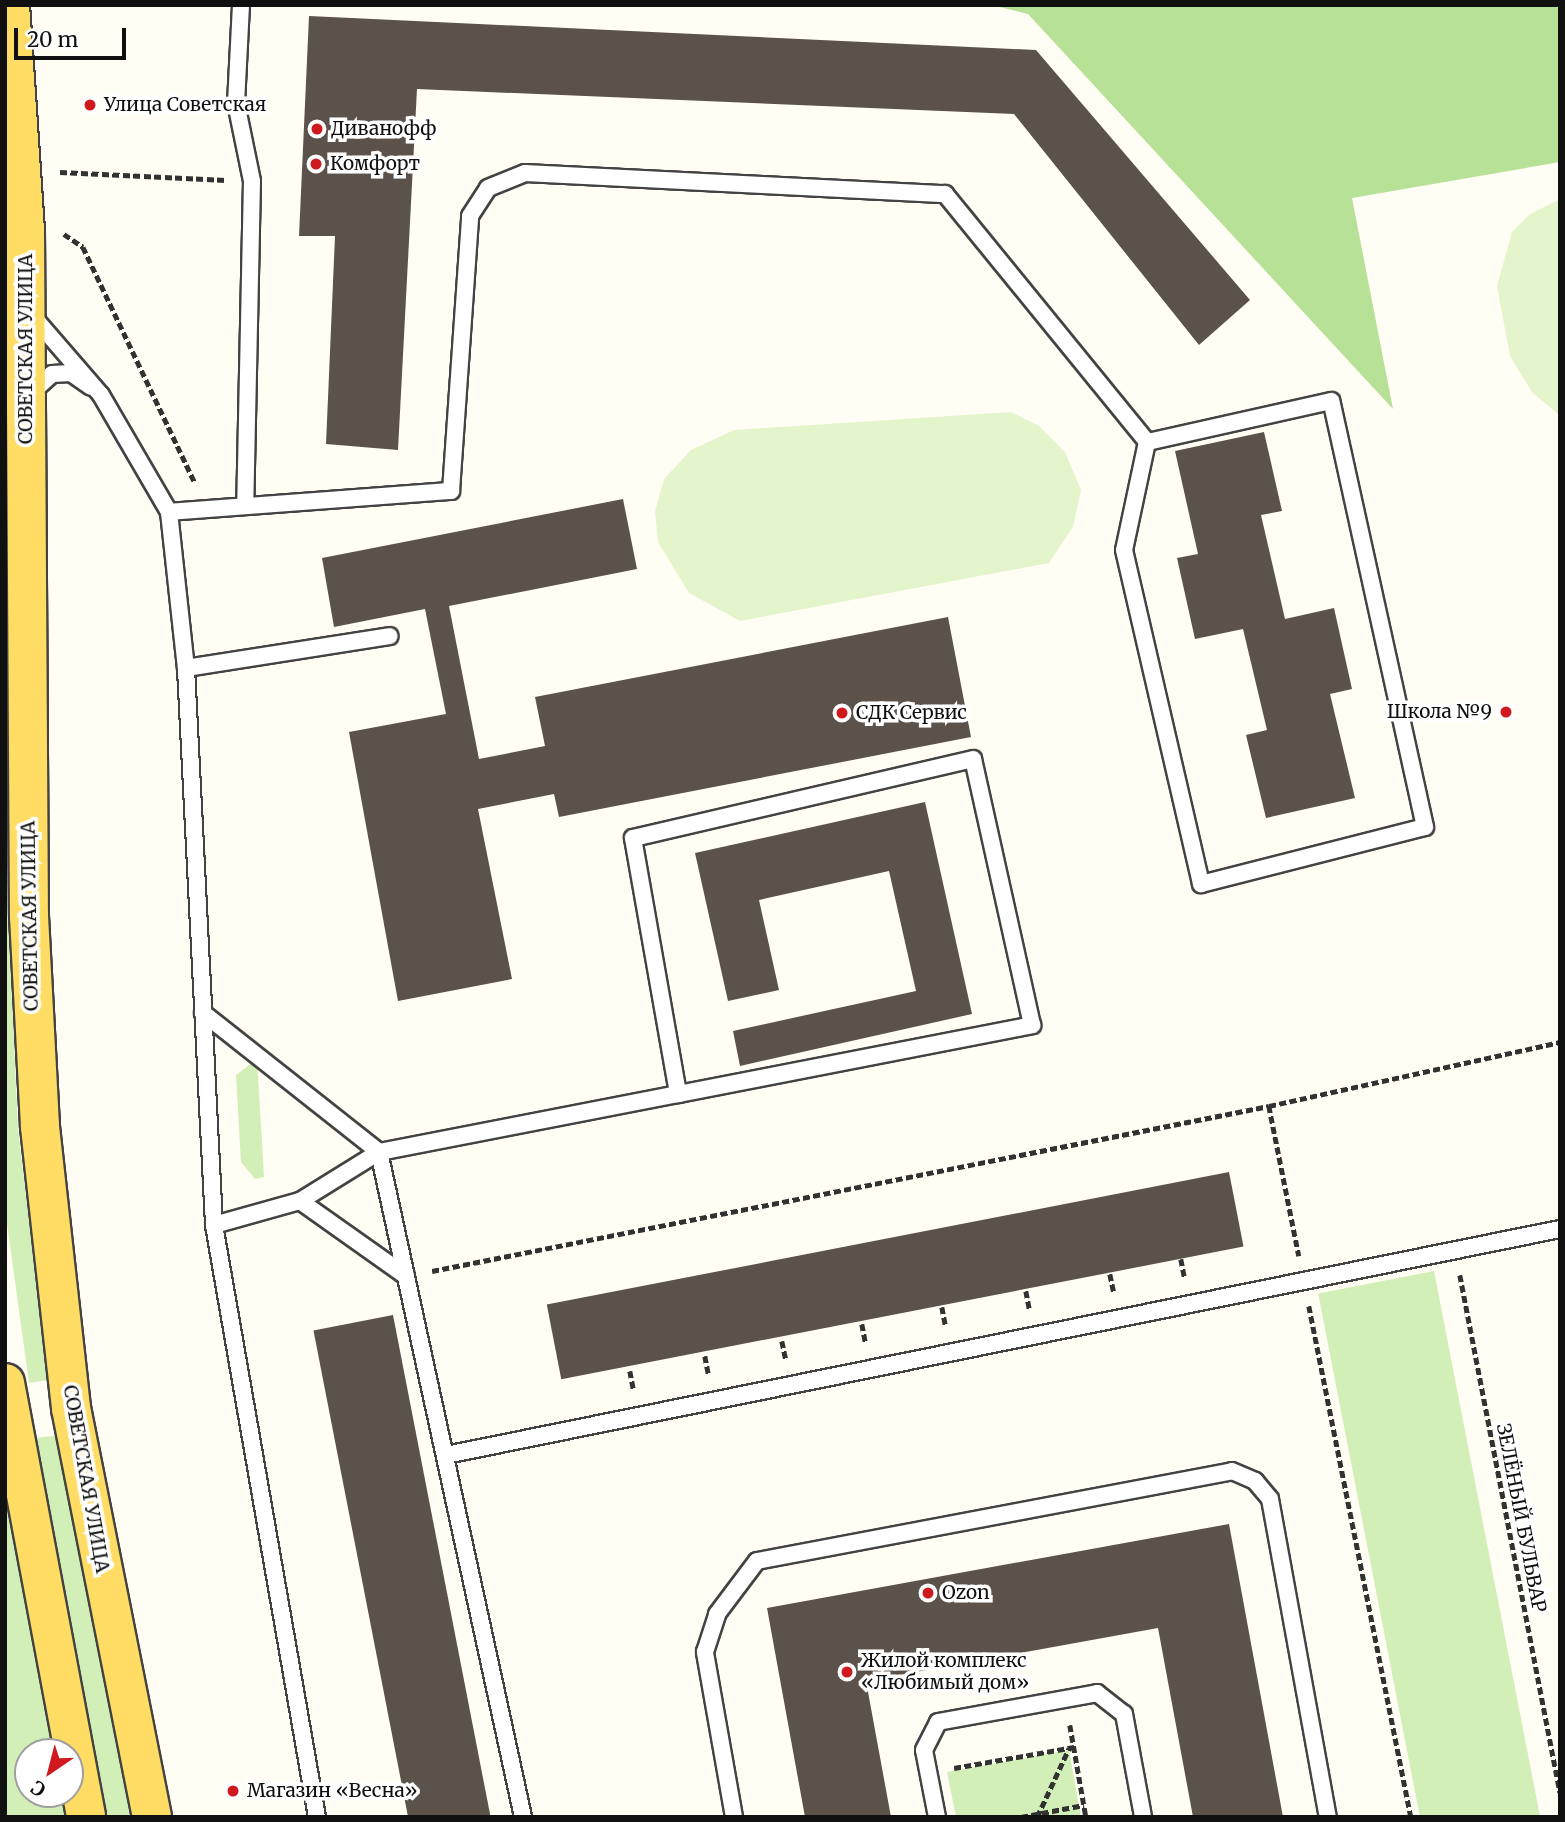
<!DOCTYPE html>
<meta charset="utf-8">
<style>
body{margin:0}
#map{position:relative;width:1565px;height:1822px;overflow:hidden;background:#fffdf4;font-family:Merriweather,serif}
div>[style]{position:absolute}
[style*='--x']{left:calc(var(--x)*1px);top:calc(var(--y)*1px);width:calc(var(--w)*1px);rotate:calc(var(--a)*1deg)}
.green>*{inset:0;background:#d3efb8;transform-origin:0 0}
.forest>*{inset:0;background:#b6e196}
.pitch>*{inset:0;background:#e5f5cb}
.building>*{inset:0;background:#5a524b;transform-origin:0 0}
.path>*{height:4.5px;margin-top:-2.25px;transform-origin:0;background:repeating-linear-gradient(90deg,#323232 0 7px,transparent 0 10.5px)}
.roads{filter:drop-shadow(2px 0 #434343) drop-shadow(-2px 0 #434343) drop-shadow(0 2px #434343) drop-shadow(0 -2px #434343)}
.service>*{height:16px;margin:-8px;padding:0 8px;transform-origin:8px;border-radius:8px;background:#fff}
.primary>*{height:38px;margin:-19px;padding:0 19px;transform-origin:19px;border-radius:19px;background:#ffdc64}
.dots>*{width:19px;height:19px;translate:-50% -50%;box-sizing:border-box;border:4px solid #fff;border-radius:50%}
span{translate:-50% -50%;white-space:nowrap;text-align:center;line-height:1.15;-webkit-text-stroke:7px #fff;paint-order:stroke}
.poi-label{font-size:19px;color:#101010}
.left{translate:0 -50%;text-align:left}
.right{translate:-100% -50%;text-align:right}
.street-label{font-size:19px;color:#101010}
.frame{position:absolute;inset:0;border:7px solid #101010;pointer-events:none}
.north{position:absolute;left:14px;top:1738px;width:70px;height:70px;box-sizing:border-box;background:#fff;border:2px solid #9f9f9f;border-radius:50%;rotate:215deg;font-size:19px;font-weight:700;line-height:28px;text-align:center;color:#101010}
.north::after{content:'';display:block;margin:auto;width:24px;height:32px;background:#d0191e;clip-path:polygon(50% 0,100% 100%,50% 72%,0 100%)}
.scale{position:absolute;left:14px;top:28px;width:112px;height:32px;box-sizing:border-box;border:4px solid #101010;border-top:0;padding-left:9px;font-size:21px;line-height:24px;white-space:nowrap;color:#101010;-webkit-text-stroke:5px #fff;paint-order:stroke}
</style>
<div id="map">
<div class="green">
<div style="clip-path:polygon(5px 845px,18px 1129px,48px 1380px,29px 1383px,5px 1209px)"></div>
<div style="clip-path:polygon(257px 1059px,264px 1177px,255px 1179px,241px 1162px,236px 1075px)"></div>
<div style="left:1434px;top:1271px;width:557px;height:118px;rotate:79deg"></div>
<div style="clip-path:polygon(61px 1435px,130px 1817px,107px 1817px,35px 1438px)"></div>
<div style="clip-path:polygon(5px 1465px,59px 1752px,28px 1752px,28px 1794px,67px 1794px,71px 1817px,5px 1817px)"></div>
<div style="clip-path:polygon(1069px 1750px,1081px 1817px,956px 1817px,947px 1772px)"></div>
</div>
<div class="forest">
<div style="clip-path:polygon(991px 5px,1560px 5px,1560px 162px,1352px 198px,1393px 409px,1028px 14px)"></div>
</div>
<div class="pitch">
<div style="clip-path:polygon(1560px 199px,1560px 416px,1532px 392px,1510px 356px,1497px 286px,1512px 232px,1530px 214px)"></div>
<div style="clip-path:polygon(1011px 412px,1039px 426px,1065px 452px,1081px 490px,1073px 527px,1049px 563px,740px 621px,689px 593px,658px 542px,655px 511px,664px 479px,691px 450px,734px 430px)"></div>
</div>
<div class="building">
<div style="clip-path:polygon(309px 16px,1036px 50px,1250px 300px,1199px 345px,1014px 114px,417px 89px,398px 450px,326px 444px,335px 236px,299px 236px)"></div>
<div style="clip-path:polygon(1264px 432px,1282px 511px,1261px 515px,1285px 619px,1334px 608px,1352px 689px,1330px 694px,1355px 798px,1266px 818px,1246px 735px,1267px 730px,1243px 629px,1195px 639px,1177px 558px,1198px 554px,1175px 451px)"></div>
<div style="clip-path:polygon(623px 499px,637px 569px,449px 606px,479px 759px,545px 746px,535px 697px,948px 617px,971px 737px,559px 817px,554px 794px,478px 809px,512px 979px,398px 1001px,349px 732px,446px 714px,425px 609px,334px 627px,322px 558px)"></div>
<div style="clip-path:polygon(925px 802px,972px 1014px,740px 1066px,733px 1031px,916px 991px,889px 871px,759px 900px,779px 990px,728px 1001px,695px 853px)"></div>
<div style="left:1229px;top:1172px;width:76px;height:695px;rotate:79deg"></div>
<div style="left:393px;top:1315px;width:511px;height:81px;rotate:79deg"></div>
<div style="clip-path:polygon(1229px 1524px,1283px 1817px,1193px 1817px,1158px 1628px,866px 1681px,891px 1817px,805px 1817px,767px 1608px)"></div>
</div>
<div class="path">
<div style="--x:60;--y:172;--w:166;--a:2.8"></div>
<div style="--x:64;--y:234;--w:23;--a:34"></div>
<div style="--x:83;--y:247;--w:261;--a:64.6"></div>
<div style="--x:1269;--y:1106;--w:153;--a:78.7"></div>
<div style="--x:1181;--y:1259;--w:20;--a:79"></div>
<div style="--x:432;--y:1271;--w:853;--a:-11.15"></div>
<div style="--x:1269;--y:1106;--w:298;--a:-12.4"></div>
<div style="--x:1110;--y:1274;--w:19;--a:78"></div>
<div style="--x:1460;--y:1275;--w:527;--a:79.05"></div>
<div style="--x:1026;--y:1291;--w:20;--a:79"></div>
<div style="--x:1309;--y:1306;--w:521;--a:78.71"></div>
<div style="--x:942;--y:1307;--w:20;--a:79"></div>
<div style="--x:862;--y:1324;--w:20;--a:79"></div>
<div style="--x:782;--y:1341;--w:19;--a:78"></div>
<div style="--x:705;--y:1356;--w:20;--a:79"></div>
<div style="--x:630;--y:1371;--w:20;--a:79"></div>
<div style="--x:1070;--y:1725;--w:93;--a:80.1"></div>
<div style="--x:954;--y:1768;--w:122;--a:-9.9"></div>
<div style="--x:1021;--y:1817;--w:64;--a:-10.8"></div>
<div style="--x:1037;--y:1817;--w:76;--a:-65.1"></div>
</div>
<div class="roads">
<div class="service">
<div style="--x:241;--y:5;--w:98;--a:92.9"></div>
<div style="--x:236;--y:103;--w:80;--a:78.4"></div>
<div style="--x:252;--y:181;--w:325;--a:91.2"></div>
<div style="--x:30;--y:313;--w:108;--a:49.1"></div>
<div style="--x:101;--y:395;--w:135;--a:59.8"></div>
<div style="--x:169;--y:512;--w:157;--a:83.8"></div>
<div style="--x:186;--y:668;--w:558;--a:87.12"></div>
<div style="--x:214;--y:1225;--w:601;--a:80.13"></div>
<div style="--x:31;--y:393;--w:28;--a:-42"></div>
<div style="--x:52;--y:374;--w:19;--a:-3"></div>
<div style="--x:71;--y:373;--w:24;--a:35"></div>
<div style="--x:169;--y:512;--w:283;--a:-4.3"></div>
<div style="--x:451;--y:491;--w:276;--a:-86"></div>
<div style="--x:470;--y:216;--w:33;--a:-57"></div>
<div style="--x:488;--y:188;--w:40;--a:-22"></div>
<div style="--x:525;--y:173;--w:421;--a:2.9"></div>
<div style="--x:945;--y:194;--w:320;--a:50.8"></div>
<div style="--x:1147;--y:442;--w:110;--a:102"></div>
<div style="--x:1124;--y:550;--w:343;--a:77"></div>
<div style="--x:1201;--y:884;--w:231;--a:-14.3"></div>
<div style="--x:1425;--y:827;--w:436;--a:-102.4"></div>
<div style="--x:1331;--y:401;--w:189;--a:167.4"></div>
<div style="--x:186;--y:668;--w:206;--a:-8.9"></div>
<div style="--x:203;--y:1013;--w:224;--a:38.3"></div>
<div style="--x:379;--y:1152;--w:680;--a:77.78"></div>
<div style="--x:300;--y:1201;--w:130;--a:35.3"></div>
<div style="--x:214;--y:1225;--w:89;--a:-15.6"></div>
<div style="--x:300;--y:1201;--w:93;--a:-31.8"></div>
<div style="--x:379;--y:1152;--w:305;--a:-11"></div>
<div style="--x:678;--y:1094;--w:361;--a:-11"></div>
<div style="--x:1032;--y:1025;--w:272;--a:-102.5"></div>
<div style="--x:973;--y:759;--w:349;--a:166.9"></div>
<div style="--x:633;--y:838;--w:260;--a:80"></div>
<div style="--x:446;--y:1455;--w:1137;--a:-11.47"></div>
<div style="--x:734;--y:1817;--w:168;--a:-100"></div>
<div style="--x:705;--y:1652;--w:40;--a:-72"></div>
<div style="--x:717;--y:1614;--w:66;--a:-53"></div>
<div style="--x:757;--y:1561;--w:483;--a:-10.7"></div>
<div style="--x:1232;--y:1471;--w:25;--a:23"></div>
<div style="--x:1255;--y:1481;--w:23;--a:50"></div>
<div style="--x:1270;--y:1499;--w:323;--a:79.7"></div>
<div style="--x:937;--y:1817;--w:68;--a:-101"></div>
<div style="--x:924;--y:1750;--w:31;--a:-63"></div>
<div style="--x:938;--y:1722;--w:162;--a:-10.3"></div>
<div style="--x:1097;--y:1693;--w:34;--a:38"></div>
<div style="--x:1124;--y:1714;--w:105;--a:79.5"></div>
</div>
<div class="primary">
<div style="--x:10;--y:5;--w:225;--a:86.2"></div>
<div style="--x:25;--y:230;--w:686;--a:89.67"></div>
<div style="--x:29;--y:916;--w:211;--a:87"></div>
<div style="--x:40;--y:1127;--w:283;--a:83.7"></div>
<div style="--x:71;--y:1408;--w:417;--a:78.8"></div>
<div style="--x:5;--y:1383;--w:441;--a:79.4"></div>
</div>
</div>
<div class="dots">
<div style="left:90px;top:105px;background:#d0191e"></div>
<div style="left:317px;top:129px;background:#d0191e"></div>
<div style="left:316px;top:164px;background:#d0191e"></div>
<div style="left:1506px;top:712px;background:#d0191e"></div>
<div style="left:842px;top:713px;background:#d0191e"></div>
<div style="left:928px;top:1593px;background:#d0191e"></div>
<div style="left:847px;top:1672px;background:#d0191e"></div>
<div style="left:233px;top:1791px;background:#d0191e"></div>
</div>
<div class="poi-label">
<span class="left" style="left:104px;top:105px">Улица Советская</span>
<span class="left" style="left:331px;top:129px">Диванофф</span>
<span class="left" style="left:330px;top:164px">Комфорт</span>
<span class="right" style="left:1492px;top:712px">Школа №9</span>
<span class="left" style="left:856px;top:713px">СДК Сервис</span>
<span class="left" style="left:942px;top:1593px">Ozon</span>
<span class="left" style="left:861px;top:1672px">Жилой комплекс<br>«Любимый дом»</span>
<span class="left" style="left:247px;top:1791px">Магазин «Весна»</span>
</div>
<div class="street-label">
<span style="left:26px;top:349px;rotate:-90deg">СОВЕТСКАЯ УЛИЦА</span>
<span style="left:30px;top:916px;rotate:-91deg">СОВЕТСКАЯ УЛИЦА</span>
<span style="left:86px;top:1479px;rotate:80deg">СОВЕТСКАЯ УЛИЦА</span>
<span style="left:1521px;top:1518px;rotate:79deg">ЗЕЛЁНЫЙ БУЛЬВАР</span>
</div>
<div class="frame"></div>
<div class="north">С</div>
<div class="scale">20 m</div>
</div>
